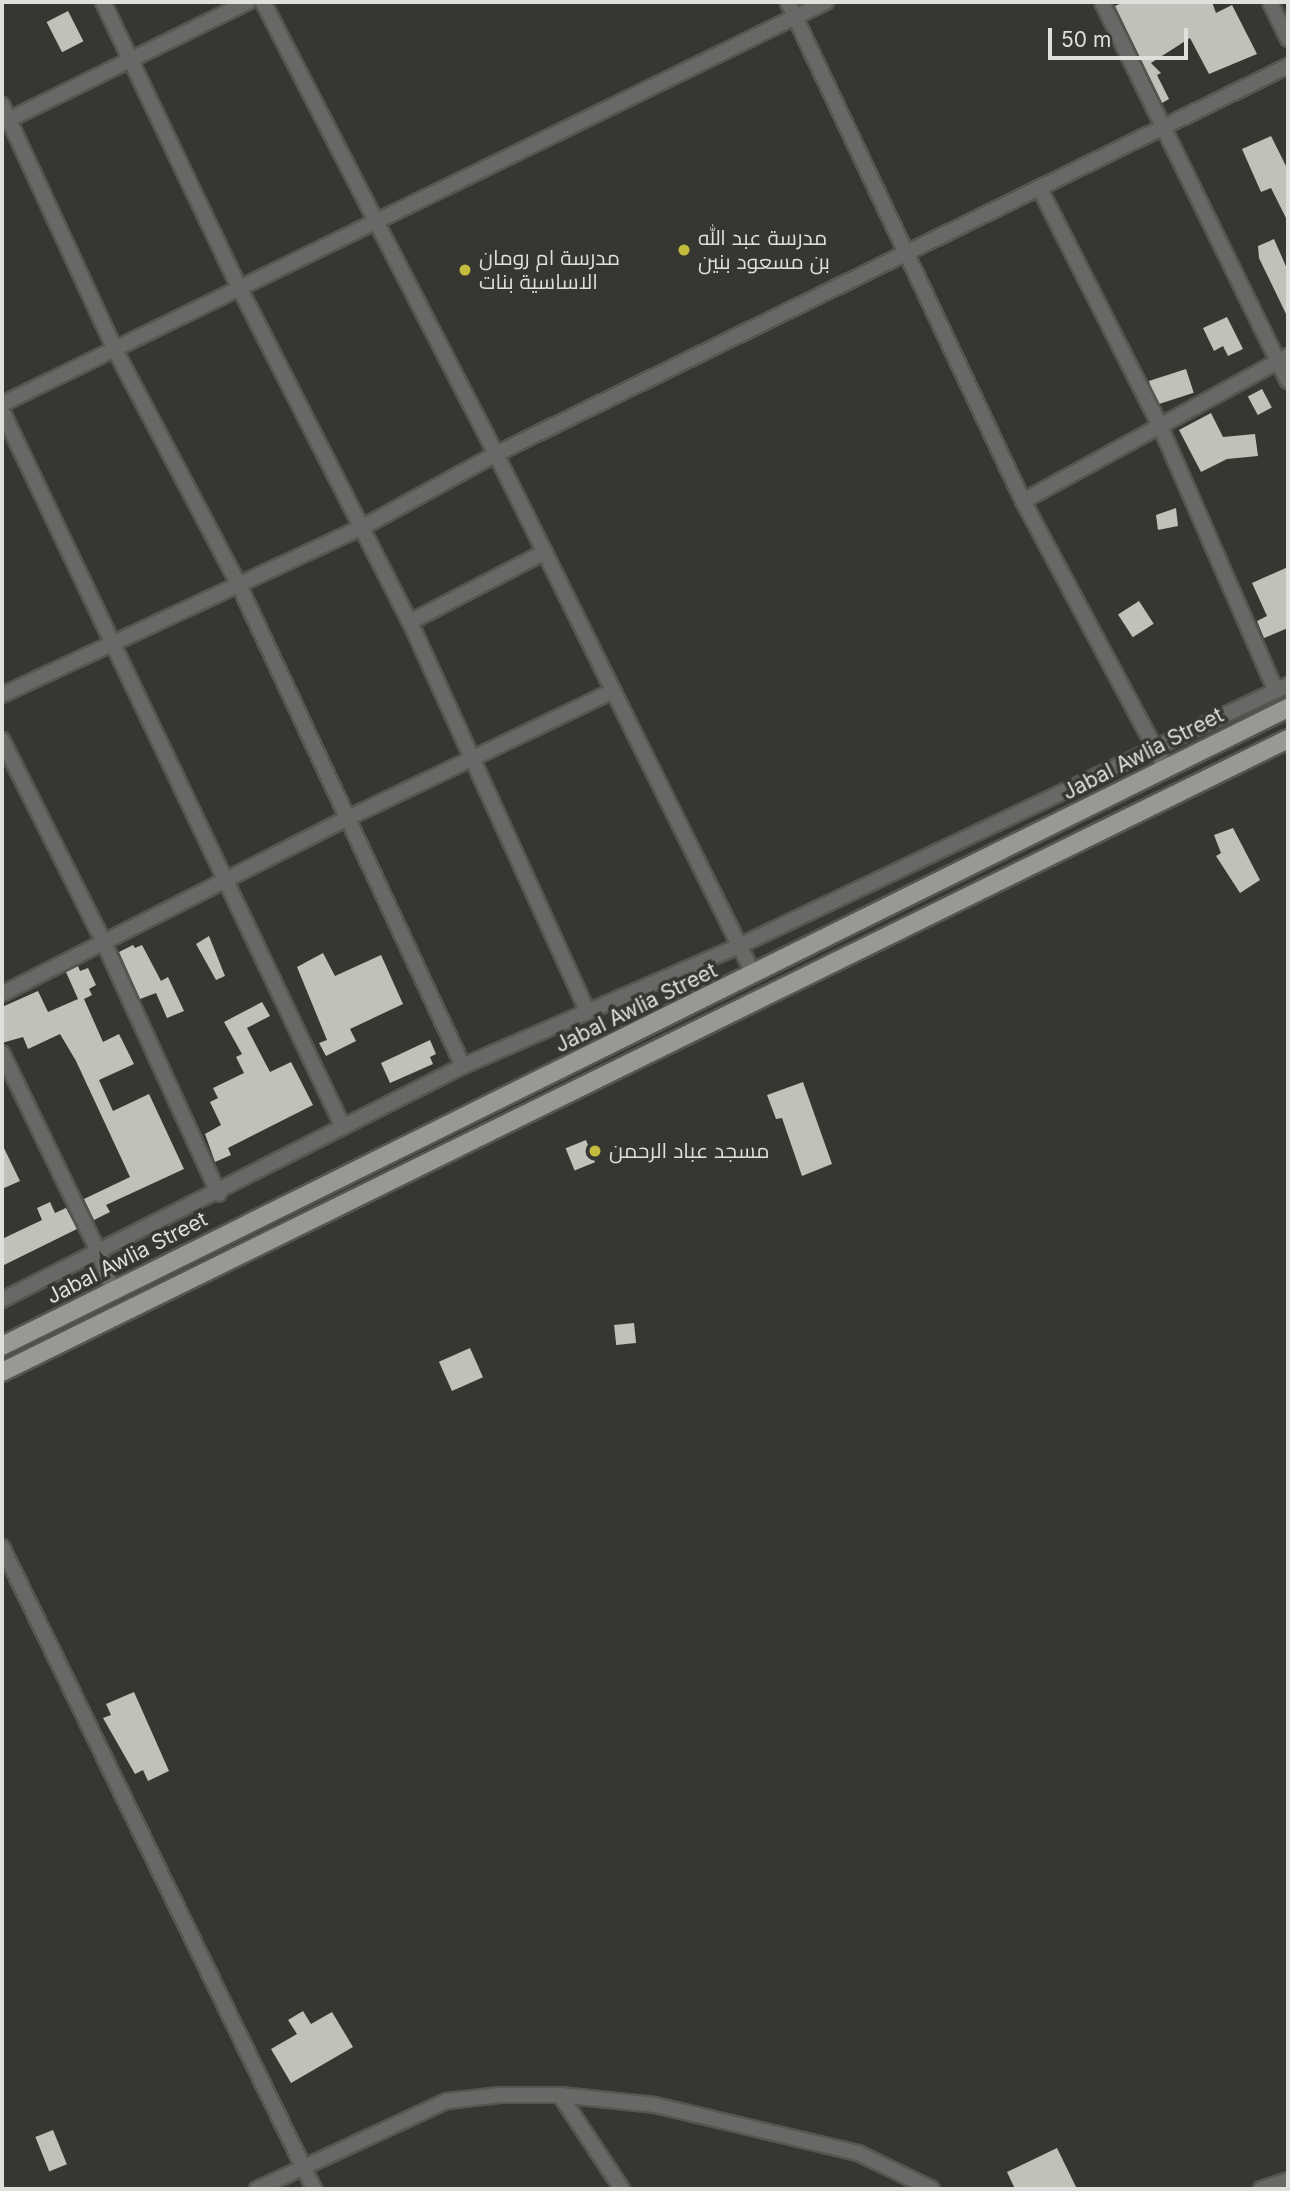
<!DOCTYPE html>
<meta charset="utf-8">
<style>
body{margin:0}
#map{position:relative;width:1290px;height:2191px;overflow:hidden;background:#373732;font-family:Inter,Cairo,sans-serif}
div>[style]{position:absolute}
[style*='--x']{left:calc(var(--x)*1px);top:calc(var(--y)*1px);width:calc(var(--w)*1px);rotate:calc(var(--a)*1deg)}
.building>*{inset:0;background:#c1c1ba;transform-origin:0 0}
.roads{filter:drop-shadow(2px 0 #555551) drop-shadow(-2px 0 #555551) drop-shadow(0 2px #555551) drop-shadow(0 -2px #555551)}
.minor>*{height:14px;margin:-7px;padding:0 7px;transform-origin:7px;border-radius:7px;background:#686866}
.primary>*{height:18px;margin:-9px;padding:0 9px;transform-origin:9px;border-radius:9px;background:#999993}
.dots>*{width:19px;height:19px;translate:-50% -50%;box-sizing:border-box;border:4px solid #373732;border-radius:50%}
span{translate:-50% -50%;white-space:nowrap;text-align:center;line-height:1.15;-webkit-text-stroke:7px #373732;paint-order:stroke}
.poi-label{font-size:21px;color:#dfdfdc}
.left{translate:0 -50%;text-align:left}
.street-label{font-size:21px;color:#dfdfdc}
.frame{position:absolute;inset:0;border:4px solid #dfdfdc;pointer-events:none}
.scale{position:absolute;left:1048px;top:28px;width:140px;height:32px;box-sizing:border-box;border:4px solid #dfdfdc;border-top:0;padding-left:9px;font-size:21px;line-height:24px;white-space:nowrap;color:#dfdfdc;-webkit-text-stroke:5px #373732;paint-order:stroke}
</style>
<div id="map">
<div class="building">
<div style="clip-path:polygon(1124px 2px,1212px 2px,1216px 13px,1232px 5px,1257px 54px,1209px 74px,1190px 38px,1151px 63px,1161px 73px,1157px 75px,1169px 99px,1162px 103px,1115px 6px)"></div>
<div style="left:68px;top:11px;width:34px;height:24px;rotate:63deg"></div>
<div style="clip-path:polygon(1271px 136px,1288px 170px,1288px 222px,1271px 188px,1261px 192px,1242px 149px)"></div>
<div style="clip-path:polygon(1274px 239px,1288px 271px,1288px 318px,1259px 258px,1258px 246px)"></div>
<div style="clip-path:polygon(1227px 317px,1243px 349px,1228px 356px,1223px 346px,1214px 351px,1203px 328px)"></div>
<div style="left:1186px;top:369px;width:25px;height:39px;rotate:72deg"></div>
<div style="left:1262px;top:389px;width:21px;height:16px;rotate:62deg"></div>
<div style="clip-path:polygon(1211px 413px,1223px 437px,1255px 434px,1258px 456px,1227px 459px,1201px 472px,1179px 430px)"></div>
<div style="clip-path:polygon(1176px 508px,1178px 526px,1158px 530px,1156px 515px)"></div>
<div style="clip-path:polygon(1288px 567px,1288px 628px,1264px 638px,1257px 621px,1267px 616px,1252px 583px)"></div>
<div style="left:1139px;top:601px;width:27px;height:25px;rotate:57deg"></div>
<div style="clip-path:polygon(1233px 828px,1260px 880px,1240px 893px,1216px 856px,1221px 853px,1214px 835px)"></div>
<div style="clip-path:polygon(209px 936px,225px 976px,216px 980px,196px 944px)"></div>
<div style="clip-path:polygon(133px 945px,135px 948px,142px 945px,161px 981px,168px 977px,184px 1011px,167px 1018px,156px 993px,140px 999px,119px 952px)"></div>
<div style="clip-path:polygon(323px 953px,335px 976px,381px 955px,403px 1004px,350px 1029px,356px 1041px,326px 1056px,319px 1043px,327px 1040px,297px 967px)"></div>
<div style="clip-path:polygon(78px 966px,80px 971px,88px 968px,96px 985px,89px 989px,92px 995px,84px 999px,103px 1042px,119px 1034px,134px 1064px,99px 1080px,113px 1111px,149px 1094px,184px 1169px,106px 1205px,110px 1212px,94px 1220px,84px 1199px,130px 1177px,76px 1061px,60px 1034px,28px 1049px,23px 1037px,2px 1043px,2px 1007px,38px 991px,48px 1012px,78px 999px,66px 972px)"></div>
<div style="clip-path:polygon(262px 1002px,270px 1016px,247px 1028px,270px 1072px,291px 1062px,313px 1105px,228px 1148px,231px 1155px,215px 1162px,205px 1134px,221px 1125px,210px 1102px,218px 1098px,213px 1088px,244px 1073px,236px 1057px,242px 1054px,224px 1022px)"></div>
<div style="clip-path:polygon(430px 1040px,436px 1054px,430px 1057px,433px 1064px,390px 1083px,381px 1063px)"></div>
<div style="clip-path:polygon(803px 1082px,832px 1164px,802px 1176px,782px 1118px,776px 1119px,767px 1095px)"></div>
<div style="left:586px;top:1140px;width:24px;height:22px;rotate:68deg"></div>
<div style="clip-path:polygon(2px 1144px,20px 1181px,2px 1189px)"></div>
<div style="clip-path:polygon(50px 1202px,55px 1213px,66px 1208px,77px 1229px,2px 1266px,2px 1239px,42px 1220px,37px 1208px)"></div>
<div style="left:634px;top:1323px;width:20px;height:20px;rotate:84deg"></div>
<div style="left:470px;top:1348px;width:32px;height:34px;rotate:66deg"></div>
<div style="clip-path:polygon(134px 1692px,169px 1771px,148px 1781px,143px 1770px,135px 1774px,103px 1718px,111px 1715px,106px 1704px)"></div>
<div style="clip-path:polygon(303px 2011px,311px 2024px,332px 2012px,353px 2047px,291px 2083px,271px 2049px,297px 2034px,288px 2020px)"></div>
<div style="left:53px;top:2130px;width:37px;height:19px;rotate:68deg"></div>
<div style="clip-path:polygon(1057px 2148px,1077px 2189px,1015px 2189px,1007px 2172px)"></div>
</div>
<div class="roads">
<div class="minor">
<div style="--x:103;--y:2;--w:314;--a:64.5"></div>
<div style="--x:238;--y:285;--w:378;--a:63"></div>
<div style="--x:410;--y:622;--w:429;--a:65.5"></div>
<div style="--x:263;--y:2;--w:509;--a:62.73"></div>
<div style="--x:496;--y:454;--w:581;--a:63.66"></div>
<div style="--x:788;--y:2;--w:552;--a:64.78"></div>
<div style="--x:1023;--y:501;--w:304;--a:61.9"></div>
<div style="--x:1102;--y:2;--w:422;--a:63.9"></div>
<div style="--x:1270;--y:2;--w:41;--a:64.1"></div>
<div style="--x:2;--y:105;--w:270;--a:65.2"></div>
<div style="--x:115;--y:350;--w:263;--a:62.2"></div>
<div style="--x:238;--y:583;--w:533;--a:65.02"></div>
<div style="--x:2;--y:123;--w:274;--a:-26.2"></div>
<div style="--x:1041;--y:191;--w:266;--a:63.1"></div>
<div style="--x:1161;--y:428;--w:287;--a:66.4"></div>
<div style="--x:2;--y:404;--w:917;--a:-26.01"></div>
<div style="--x:2;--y:411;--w:793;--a:64.53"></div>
<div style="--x:1023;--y:501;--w:302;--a:-28.7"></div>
<div style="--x:410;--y:622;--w:152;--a:-27.4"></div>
<div style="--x:2;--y:695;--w:398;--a:-25"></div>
<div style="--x:363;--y:527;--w:152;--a:-28.8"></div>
<div style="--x:496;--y:454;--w:882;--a:-26.1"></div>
<div style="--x:2;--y:740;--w:225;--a:63.3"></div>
<div style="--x:103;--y:941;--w:278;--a:65.4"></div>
<div style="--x:2;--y:994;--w:390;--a:-27"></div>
<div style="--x:350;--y:817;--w:292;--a:-25.6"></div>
<div style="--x:2;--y:1053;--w:222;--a:64.1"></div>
<div style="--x:99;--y:1253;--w:40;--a:69.8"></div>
<div style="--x:2;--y:1300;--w:517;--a:-26.91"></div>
<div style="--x:463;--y:1066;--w:303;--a:-23.5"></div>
<div style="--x:741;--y:945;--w:606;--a:-25.42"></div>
<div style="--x:2;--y:1547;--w:714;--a:64.08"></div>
<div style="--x:560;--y:2095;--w:113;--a:56.6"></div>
<div style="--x:257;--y:2189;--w:209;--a:-24.9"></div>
<div style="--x:447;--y:2101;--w:53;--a:-6.5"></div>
<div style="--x:500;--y:2095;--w:60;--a:0"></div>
<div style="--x:560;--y:2095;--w:96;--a:6"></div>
<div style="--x:655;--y:2105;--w:209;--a:13.3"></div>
<div style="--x:858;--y:2153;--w:82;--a:25.9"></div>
<div style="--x:1261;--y:2189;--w:28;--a:-18"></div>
</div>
<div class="primary">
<div style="--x:2;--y:1346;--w:1436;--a:-26.39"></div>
<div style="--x:2;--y:1372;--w:1433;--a:-26.21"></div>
</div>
</div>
<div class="dots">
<div style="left:684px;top:250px;background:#c4bc3e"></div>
<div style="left:465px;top:270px;background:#c4bc3e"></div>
<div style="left:595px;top:1151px;background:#c4bc3e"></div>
</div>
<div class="poi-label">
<span class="left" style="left:698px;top:250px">مدرسة عبد الله<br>بن مسعود بنين</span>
<span class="left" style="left:479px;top:270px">مدرسة ام رومان<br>الاساسية بنات</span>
<span class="left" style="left:609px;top:1151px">مسجد عباد الرحمن</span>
</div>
<div class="street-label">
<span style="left:1143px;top:754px;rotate:-27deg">Jabal Awlia Street</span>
<span style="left:636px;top:1008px;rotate:-26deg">Jabal Awlia Street</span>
<span style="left:127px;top:1258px;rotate:-27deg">Jabal Awlia Street</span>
</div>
<div class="frame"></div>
<div class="scale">50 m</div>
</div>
